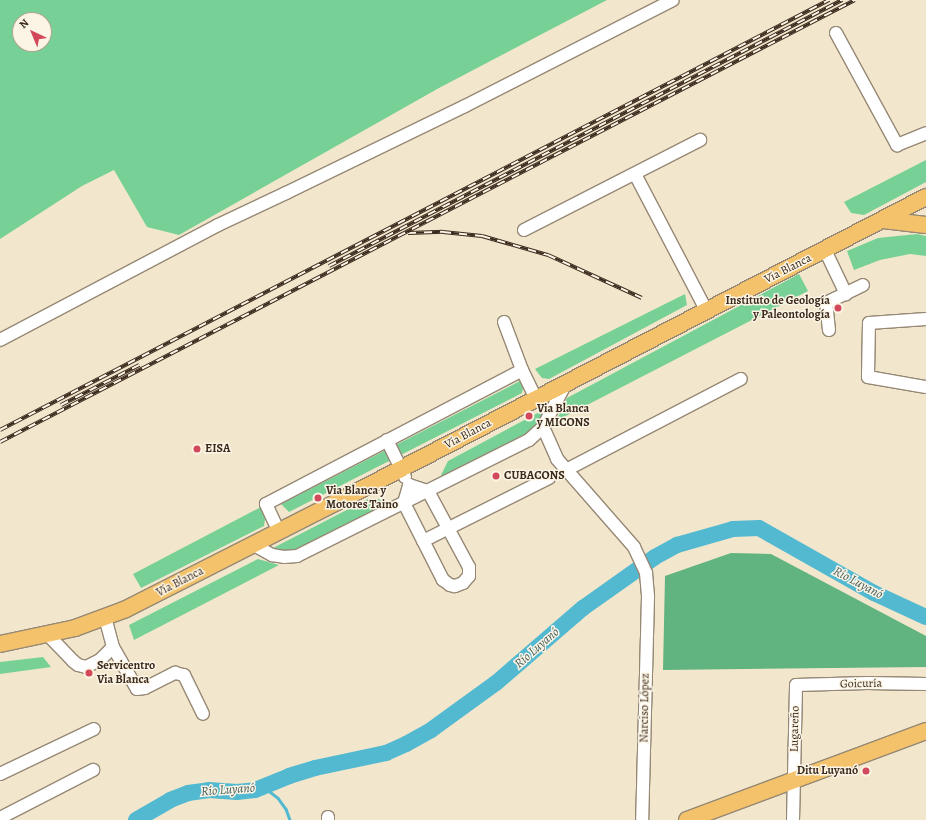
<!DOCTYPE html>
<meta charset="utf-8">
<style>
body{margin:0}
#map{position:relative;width:926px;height:820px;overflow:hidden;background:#f2e7cc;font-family:Alegreya,serif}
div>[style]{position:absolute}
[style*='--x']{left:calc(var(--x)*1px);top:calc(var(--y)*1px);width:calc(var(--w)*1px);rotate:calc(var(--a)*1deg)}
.green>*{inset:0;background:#77d197}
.forest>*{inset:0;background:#61b380}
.stream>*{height:2.5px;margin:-1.25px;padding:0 1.25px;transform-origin:1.25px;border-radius:1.25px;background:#53b9d1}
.river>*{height:16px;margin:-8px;padding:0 8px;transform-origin:8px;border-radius:8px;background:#53b9d1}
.roads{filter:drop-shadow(1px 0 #968875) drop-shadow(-1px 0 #968875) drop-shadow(0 1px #968875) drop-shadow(0 -1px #968875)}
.minor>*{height:12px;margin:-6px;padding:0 6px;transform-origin:6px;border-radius:6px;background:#fff}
.major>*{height:16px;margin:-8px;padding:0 8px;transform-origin:8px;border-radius:8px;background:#f3c26a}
.rail>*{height:4px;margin-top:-2px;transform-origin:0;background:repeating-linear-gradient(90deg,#fcf5e5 0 8px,#3b2a1e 0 16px);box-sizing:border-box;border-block:1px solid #3b2a1e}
.dots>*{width:11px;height:11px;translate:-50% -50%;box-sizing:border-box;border:2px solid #fcf5e5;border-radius:50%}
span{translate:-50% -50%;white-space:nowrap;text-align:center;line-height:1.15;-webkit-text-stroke:3px #fcf5e5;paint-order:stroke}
.street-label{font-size:12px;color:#3b2a1e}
.poi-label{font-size:12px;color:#3b2a1e;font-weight:700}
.right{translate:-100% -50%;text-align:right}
.left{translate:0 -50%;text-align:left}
.water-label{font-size:13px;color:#435c5d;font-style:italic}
.north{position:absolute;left:12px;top:12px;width:40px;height:40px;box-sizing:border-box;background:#fcf5e5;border:1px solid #afa495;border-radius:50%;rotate:316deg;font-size:11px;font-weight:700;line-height:16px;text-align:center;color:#3b2a1e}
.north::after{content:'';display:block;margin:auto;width:14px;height:18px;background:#d1495b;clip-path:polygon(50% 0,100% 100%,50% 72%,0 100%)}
</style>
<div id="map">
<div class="green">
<div style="clip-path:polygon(evenodd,0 0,607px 0,439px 88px,179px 235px,147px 227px,114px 170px,82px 186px,0 239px,0 0,20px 20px,44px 20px,44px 44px,20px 44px,20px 20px)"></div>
<div style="clip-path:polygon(926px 160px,926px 182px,864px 215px,851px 213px,844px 202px)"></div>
<div style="clip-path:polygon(917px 234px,926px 236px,926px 256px,910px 254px,880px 260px,854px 270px,847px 251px,878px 238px)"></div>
<div style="clip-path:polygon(799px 274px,808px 291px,556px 421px,567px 398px)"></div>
<div style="clip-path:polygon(685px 294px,687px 305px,549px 379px,542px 378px,535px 369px)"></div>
<div style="clip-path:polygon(520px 381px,523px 388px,522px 393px,289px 512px,281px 504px)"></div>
<div style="clip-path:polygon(545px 409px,546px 412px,541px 420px,525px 435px,442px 478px,441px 475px,448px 461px)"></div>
<div style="clip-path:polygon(368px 499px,378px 499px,390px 504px,302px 549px,279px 551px,271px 549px)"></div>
<div style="clip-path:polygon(261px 507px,265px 519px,264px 526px,141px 588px,133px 574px)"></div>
<div style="clip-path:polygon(258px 559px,279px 565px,134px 640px,129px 625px)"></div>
<div style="clip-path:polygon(43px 657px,51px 667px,0 674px,0 662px)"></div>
</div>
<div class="forest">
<div style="clip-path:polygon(731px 553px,771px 554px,926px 636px,926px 667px,663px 670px,665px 576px)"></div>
</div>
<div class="stream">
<div style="--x:264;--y:787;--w:18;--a:38"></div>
<div style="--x:278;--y:798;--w:14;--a:54"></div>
<div style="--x:286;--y:809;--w:12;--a:70"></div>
</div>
<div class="river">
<div style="--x:136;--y:820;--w:39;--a:-30"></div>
<div style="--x:170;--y:800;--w:19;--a:-21"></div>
<div style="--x:188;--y:793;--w:21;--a:-8"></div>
<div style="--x:209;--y:790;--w:28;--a:4"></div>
<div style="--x:237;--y:792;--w:18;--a:-6"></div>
<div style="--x:255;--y:790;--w:37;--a:-22"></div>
<div style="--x:289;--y:776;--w:27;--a:-17"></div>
<div style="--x:315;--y:768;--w:73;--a:-11.9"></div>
<div style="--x:386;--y:753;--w:22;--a:-24"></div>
<div style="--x:406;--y:744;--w:29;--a:-29"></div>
<div style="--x:431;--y:730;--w:80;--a:-35.9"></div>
<div style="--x:496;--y:683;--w:115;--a:-40.8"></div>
<div style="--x:583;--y:608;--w:88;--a:-35.3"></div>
<div style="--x:655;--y:557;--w:25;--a:-29"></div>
<div style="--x:677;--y:545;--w:58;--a:-15.9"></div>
<div style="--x:733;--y:529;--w:26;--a:-2"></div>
<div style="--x:759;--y:528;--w:132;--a:29.5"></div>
<div style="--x:874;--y:593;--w:57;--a:24.8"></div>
</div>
<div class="roads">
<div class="minor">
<div style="--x:836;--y:33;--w:128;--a:61.4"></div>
<div style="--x:897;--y:145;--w:31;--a:-22"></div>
<div style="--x:635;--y:174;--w:153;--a:62.4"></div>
<div style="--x:524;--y:230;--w:198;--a:-27.1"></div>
<div style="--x:825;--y:250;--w:49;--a:64.5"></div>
<div style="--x:926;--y:319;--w:57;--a:176"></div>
<div style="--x:869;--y:323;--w:54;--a:91.1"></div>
<div style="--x:868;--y:377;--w:59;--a:9.8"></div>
<div style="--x:504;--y:322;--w:51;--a:69.4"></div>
<div style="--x:522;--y:370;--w:32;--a:64"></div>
<div style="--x:829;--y:330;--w:27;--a:-96"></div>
<div style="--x:826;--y:303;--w:41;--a:-25.9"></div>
<div style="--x:0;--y:340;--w:246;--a:-27.8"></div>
<div style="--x:218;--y:225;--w:75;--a:-25.2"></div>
<div style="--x:286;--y:193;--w:199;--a:-25.9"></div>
<div style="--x:465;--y:106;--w:233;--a:-27"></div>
<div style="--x:543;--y:427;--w:35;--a:66"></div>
<div style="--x:557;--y:459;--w:117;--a:48.8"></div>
<div style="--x:634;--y:547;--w:29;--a:65"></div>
<div style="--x:646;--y:573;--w:24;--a:85"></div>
<div style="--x:648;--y:597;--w:223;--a:91.5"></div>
<div style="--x:387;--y:440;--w:41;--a:64.1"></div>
<div style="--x:566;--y:470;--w:197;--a:-27.5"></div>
<div style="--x:409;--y:485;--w:20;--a:18"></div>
<div style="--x:428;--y:491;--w:86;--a:61.7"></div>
<div style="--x:469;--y:567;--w:9;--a:90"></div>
<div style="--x:469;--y:576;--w:9;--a:131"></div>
<div style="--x:463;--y:583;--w:9;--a:159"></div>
<div style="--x:455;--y:586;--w:5;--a:-169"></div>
<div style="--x:450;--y:585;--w:9;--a:-144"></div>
<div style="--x:443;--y:580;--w:86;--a:-116.9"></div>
<div style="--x:404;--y:503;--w:19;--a:-74"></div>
<div style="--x:279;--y:532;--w:31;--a:-115"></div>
<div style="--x:266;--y:504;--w:289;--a:-27.6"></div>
<div style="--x:423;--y:541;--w:141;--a:-26.6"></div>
<div style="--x:254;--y:545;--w:21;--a:29"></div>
<div style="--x:272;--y:555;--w:12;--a:9"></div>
<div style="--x:284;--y:557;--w:13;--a:-4"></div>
<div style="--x:297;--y:556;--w:259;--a:-26.6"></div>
<div style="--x:529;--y:440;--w:19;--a:-43"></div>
<div style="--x:543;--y:427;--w:50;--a:-62.4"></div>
<div style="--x:48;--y:635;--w:36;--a:46"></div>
<div style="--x:73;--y:661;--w:6;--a:39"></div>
<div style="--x:78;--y:665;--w:8;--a:14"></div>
<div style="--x:86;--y:667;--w:16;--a:-27"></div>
<div style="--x:100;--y:660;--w:18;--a:-45"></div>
<div style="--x:113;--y:647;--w:30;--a:-105"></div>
<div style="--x:113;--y:647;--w:48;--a:60.3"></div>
<div style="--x:137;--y:689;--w:8;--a:-7"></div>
<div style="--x:145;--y:688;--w:34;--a:-27"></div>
<div style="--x:175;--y:673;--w:9;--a:13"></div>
<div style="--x:184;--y:675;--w:43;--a:64"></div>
<div style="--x:0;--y:774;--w:104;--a:-25.6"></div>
<div style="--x:0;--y:818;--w:105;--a:-27.3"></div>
<div style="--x:328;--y:820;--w:3;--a:-90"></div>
<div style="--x:793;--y:820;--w:135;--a:-88.7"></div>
<div style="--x:796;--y:685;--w:71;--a:-1.6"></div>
<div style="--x:867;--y:683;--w:59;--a:1"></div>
</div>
<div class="major">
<div style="--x:883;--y:220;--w:43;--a:6.6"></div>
<div style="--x:0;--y:644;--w:77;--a:-12"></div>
<div style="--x:75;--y:628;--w:54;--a:-20.4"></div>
<div style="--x:126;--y:609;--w:237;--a:-26.9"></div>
<div style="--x:337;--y:502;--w:663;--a:-27.38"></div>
<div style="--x:687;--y:820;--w:255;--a:-20.4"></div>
</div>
</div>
<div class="rail">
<div style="--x:408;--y:233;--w:35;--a:-2"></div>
<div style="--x:443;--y:232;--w:39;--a:6"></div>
<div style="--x:482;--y:236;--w:69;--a:16.1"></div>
<div style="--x:548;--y:255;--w:103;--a:24.6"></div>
<div style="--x:329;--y:266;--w:578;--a:-27.41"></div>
<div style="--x:61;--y:405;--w:88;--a:-27.1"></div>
<div style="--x:0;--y:430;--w:934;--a:-27.42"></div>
<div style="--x:0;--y:442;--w:962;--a:-27.34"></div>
</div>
<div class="dots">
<div style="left:838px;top:308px;background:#d1495b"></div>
<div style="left:529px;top:416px;background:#d1495b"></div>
<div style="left:197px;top:449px;background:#d1495b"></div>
<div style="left:496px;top:476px;background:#d1495b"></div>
<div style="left:318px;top:498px;background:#d1495b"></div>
<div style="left:89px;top:673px;background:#d1495b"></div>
<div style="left:866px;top:771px;background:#d1495b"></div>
</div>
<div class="street-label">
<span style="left:788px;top:269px;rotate:-27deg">Vía Blanca</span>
<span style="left:468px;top:434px;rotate:-28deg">Vía Blanca</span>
<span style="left:180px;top:582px;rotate:-27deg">Vía Blanca</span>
<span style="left:861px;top:684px;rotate:-1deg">Goicuría</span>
<span style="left:645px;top:708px;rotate:-89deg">Narciso López</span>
<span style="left:795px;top:729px;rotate:-89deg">Lugareño</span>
</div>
<div class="poi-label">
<span class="right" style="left:830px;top:308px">Instituto de Geología<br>y Paleontología</span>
<span class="left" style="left:537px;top:416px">Via Blanca<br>y MICONS</span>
<span class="left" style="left:205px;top:449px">EISA</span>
<span class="left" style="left:504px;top:476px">CUBACONS</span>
<span class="left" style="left:326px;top:498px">Via Blanca y<br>Motores Taino</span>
<span class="left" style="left:97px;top:673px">Servicentro<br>Via Blanca</span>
<span class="right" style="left:858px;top:771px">Ditu Luyanó</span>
</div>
<div class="water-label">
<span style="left:858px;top:583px;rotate:28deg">Río Luyanó</span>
<span style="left:537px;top:648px;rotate:-41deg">Río Luyanó</span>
<span style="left:228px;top:790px;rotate:-4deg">Río Luyanó</span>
</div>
<div class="north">N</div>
</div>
